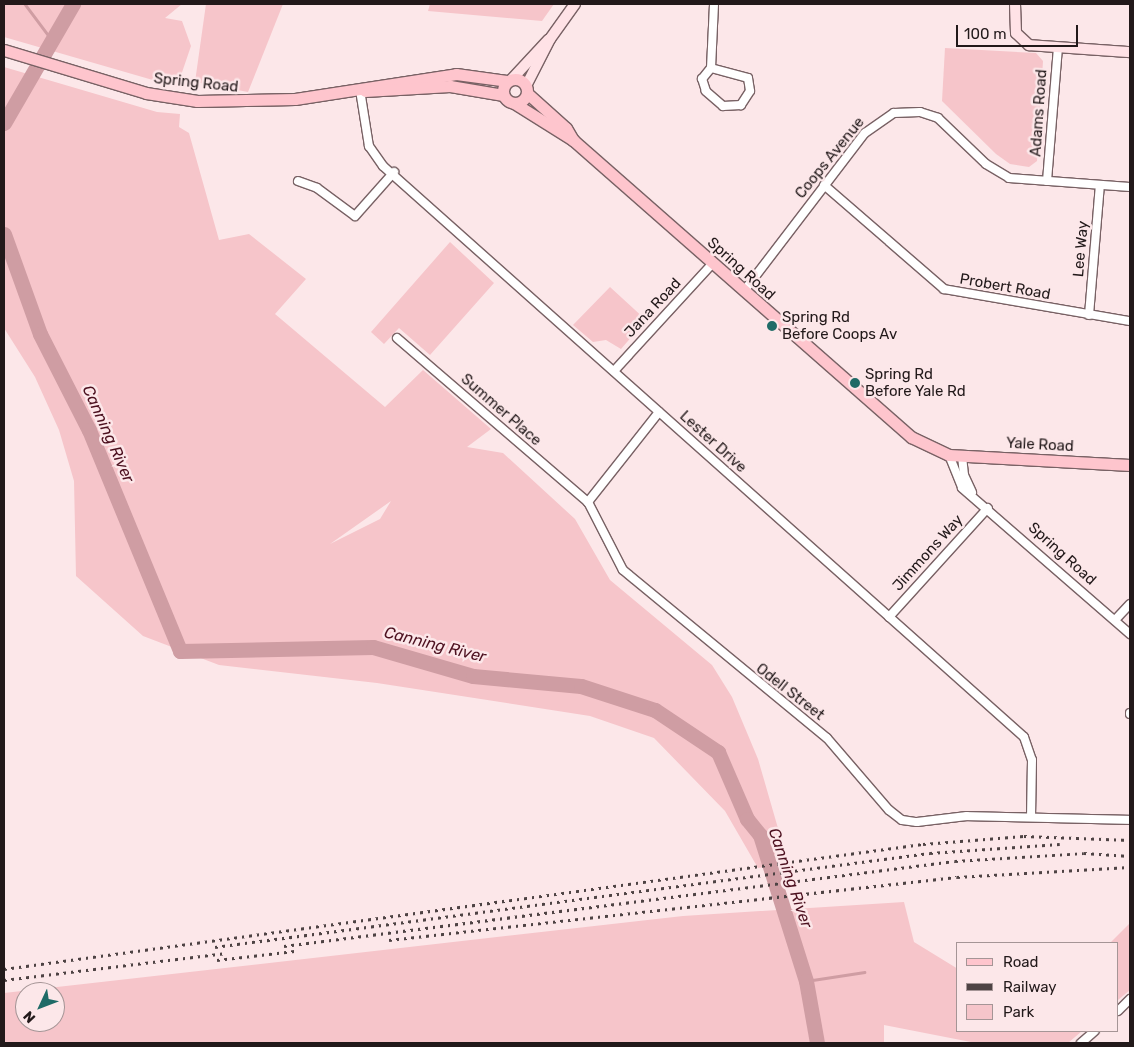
<!DOCTYPE html>
<style>
body{margin:0}
#map{position:relative;width:1134px;height:1047px;overflow:hidden;background:#fce7e9;font-family:Rubik,sans-serif}
div>[style]{position:absolute}
[style*='--x']{left:calc(var(--x)*1px);top:calc(var(--y)*1px);width:calc(var(--w)*1px);rotate:calc(var(--a)*1deg)}
.green>*{inset:0;background:#f6c5ca}
.stream>*{height:2.5px;margin:-1.25px;padding:0 1.25px;transform-origin:1.25px;border-radius:1.25px;background:#cf9da3}
.river>*{height:15px;margin:-7.5px;padding:0 7.5px;transform-origin:7.5px;border-radius:7.5px;background:#cf9da3}
.roads{filter:drop-shadow(1px 0 #786164) drop-shadow(-1px 0 #786164) drop-shadow(0 1px #786164) drop-shadow(0 -1px #786164)}
.street>*{height:8px;margin:-4px;padding:0 4px;transform-origin:4px;border-radius:4px;background:#fff}
.secondary>*{height:10px;margin:-5px;padding:0 5px;transform-origin:5px;border-radius:5px;background:#ffe2e6}
.primary>*{height:11px;margin:-5.5px;padding:0 5.5px;transform-origin:5.5px;border-radius:5.5px;background:#fec5cd}
.primary>.ring{margin:-5.5px;padding:0;box-sizing:content-box;background:none;border:11px solid #fec5cd;border-radius:50%}
.rail>*{height:2.5px;margin-top:-1.25px;transform-origin:0;background:repeating-linear-gradient(90deg,#4e4344 0 2.5px,transparent 0 7.5px)}
.dots>*{width:14px;height:14px;translate:-50% -50%;box-sizing:border-box;border:2px solid #fce7e9;border-radius:50%}
span{translate:-50% -50%;white-space:nowrap;text-align:center;line-height:1.15;-webkit-text-stroke:5px #fce7e9;paint-order:stroke}
.street-label{font-size:15px;color:#22191a}
.poi-label{font-size:15px;color:#22191a}
.left{translate:0 -50%;text-align:left}
.water-label{font-size:16px;color:#4c101f;font-style:italic}
.frame{position:absolute;inset:0;border:5px solid #22191a;pointer-events:none}
.legend{position:absolute;left:956px;top:942px;width:162px;height:90px;box-sizing:border-box;background:#fce7e9;border:1px solid #a59596;margin:0;padding:6px 9px;list-style:none;font-size:15px;color:#22191a}
.legend li{display:flex;align-items:center;gap:10px;height:25px}
.legend b{width:25px;border:1px solid #a59596}
.north{position:absolute;left:15px;top:982px;width:50px;height:50px;box-sizing:border-box;background:#fce7e9;border:1px solid #a59596;border-radius:50%;rotate:227deg;font-size:14px;font-weight:700;line-height:20px;text-align:center;color:#22191a}
.north::after{content:'';display:block;margin:auto;width:18px;height:22px;background:#1f6b67;clip-path:polygon(50% 0,100% 100%,50% 72%,0 100%)}
.scale{position:absolute;left:956px;top:25px;width:122px;height:22px;box-sizing:border-box;border:2px solid #22191a;border-top:0;padding-left:6px;font-size:15px;line-height:18px;white-space:nowrap;color:#22191a;-webkit-text-stroke:4px #fce7e9;paint-order:stroke}
</style>
<div id="map">
<div class="green">
<div style="clip-path:polygon(4px 4px,182px 4px,165px 18px,182px 21px,191px 46px,177px 87px,4px 37px)"></div>
<div style="clip-path:polygon(206px 4px,283px 4px,248px 92px,195px 82px)"></div>
<div style="clip-path:polygon(430px 4px,554px 4px,542px 21px,428px 11px)"></div>
<div style="clip-path:polygon(945px 48px,1036px 53px,1043px 61px,1037px 161px,1029px 167px,1010px 164px,996px 154px,942px 101px)"></div>
<div style="clip-path:polygon(evenodd,4px 67px,157px 112px,180px 114px,179px 127px,189px 133px,219px 240px,249px 234px,306px 279px,275px 314px,385px 407px,423px 370px,491px 429px,467px 447px,503px 453px,575px 519px,610px 580px,712px 665px,732px 697px,758px 759px,788px 863px,758px 868px,725px 811px,654px 738px,590px 716px,377px 683px,219px 665px,143px 636px,76px 576px,74px 481px,59px 430px,35px 377px,4px 328px,4px 67px,391px 501px,380px 519px,330px 544px,391px 501px)"></div>
<div style="clip-path:polygon(450px 242px,494px 283px,430px 355px,399px 328px,384px 344px,371px 332px)"></div>
<div style="clip-path:polygon(610px 287px,646px 320px,621px 349px,606px 340px,593px 342px,573px 325px)"></div>
<div style="clip-path:polygon(evenodd,904px 902px,914px 942px,958px 969px,958px 1031px,1082px 1031px,1068px 1043px,976px 1043px,884px 1025px,884px 1043px,4px 1043px,4px 993px,683px 916px,904px 902px,25px 992px,55px 992px,55px 1022px,25px 1022px,25px 992px)"></div>
<div style="clip-path:polygon(1130px 923px,1130px 990px,1118px 1000px,1118px 943px,1110px 943px)"></div>
</div>
<div class="stream">
<div style="--x:25;--y:4;--w:45;--a:53.1"></div>
<div style="--x:806;--y:981;--w:59;--a:-8.8"></div>
</div>
<div class="river">
<div style="--x:4;--y:123;--w:138;--a:-59.9"></div>
<div style="--x:4;--y:234;--w:106;--a:70.2"></div>
<div style="--x:40;--y:334;--w:108;--a:63"></div>
<div style="--x:89;--y:430;--w:239;--a:67.6"></div>
<div style="--x:180;--y:651;--w:193;--a:-1.2"></div>
<div style="--x:373;--y:647;--w:104;--a:16.2"></div>
<div style="--x:473;--y:676;--w:108;--a:5.3"></div>
<div style="--x:581;--y:686;--w:78;--a:18"></div>
<div style="--x:655;--y:710;--w:76;--a:33.7"></div>
<div style="--x:718;--y:752;--w:73;--a:66.6"></div>
<div style="--x:747;--y:819;--w:21;--a:51"></div>
<div style="--x:760;--y:835;--w:153;--a:72.5"></div>
<div style="--x:806;--y:981;--w:63;--a:79.9"></div>
</div>
<div class="roads">
<div class="street">
<div style="--x:711;--y:68;--w:38;--a:15"></div>
<div style="--x:748;--y:78;--w:13;--a:81"></div>
<div style="--x:750;--y:91;--w:17;--a:123"></div>
<div style="--x:741;--y:105;--w:18;--a:177"></div>
<div style="--x:723;--y:106;--w:23;--a:-139"></div>
<div style="--x:706;--y:91;--w:13;--a:-108"></div>
<div style="--x:702;--y:79;--w:14;--a:-51"></div>
<div style="--x:711;--y:68;--w:64;--a:-87.3"></div>
<div style="--x:360;--y:90;--w:57;--a:80.9"></div>
<div style="--x:369;--y:146;--w:24;--a:55"></div>
<div style="--x:383;--y:166;--w:858;--a:41.69"></div>
<div style="--x:1024;--y:737;--w:24;--a:71"></div>
<div style="--x:1032;--y:760;--w:57;--a:91"></div>
<div style="--x:298;--y:181;--w:20;--a:20"></div>
<div style="--x:317;--y:188;--w:47;--a:36.4"></div>
<div style="--x:355;--y:216;--w:59;--a:-48.4"></div>
<div style="--x:1047;--y:181;--w:133;--a:-85.3"></div>
<div style="--x:824;--y:185;--w:159;--a:40.9"></div>
<div style="--x:944;--y:289;--w:189;--a:9.8"></div>
<div style="--x:744;--y:291;--w:199;--a:-52.6"></div>
<div style="--x:865;--y:133;--w:35;--a:-35"></div>
<div style="--x:894;--y:113;--w:26;--a:-2"></div>
<div style="--x:920;--y:112;--w:19;--a:18"></div>
<div style="--x:938;--y:118;--w:66;--a:43.8"></div>
<div style="--x:986;--y:164;--w:27;--a:31"></div>
<div style="--x:1009;--y:178;--w:121;--a:4.3"></div>
<div style="--x:1089;--y:315;--w:130;--a:-85.2"></div>
<div style="--x:397;--y:338;--w:252;--a:40.7"></div>
<div style="--x:614;--y:371;--w:147;--a:-47.5"></div>
<div style="--x:659;--y:412;--w:115;--a:128.3"></div>
<div style="--x:588;--y:502;--w:76;--a:62.8"></div>
<div style="--x:623;--y:570;--w:264;--a:39.5"></div>
<div style="--x:827;--y:738;--w:95;--a:49.3"></div>
<div style="--x:889;--y:810;--w:16;--a:38"></div>
<div style="--x:902;--y:820;--w:15;--a:8"></div>
<div style="--x:917;--y:822;--w:50;--a:-6.8"></div>
<div style="--x:967;--y:816;--w:163;--a:1.4"></div>
<div style="--x:949;--y:455;--w:35;--a:68"></div>
<div style="--x:962;--y:488;--w:223;--a:41"></div>
<div style="--x:962;--y:456;--w:19;--a:84"></div>
<div style="--x:964;--y:475;--w:19;--a:65"></div>
<div style="--x:889;--y:617;--w:147;--a:-47.8"></div>
<div style="--x:1115;--y:620;--w:22;--a:-47"></div>
<div style="--x:1130;--y:714;--w:1;--a:-90"></div>
<div style="--x:1118;--y:1011;--w:17;--a:-45"></div>
<div style="--x:1081;--y:1043;--w:18;--a:-41"></div>
</div>
<div class="secondary">
<div style="--x:1015;--y:4;--w:29;--a:88"></div>
<div style="--x:1016;--y:33;--w:18;--a:43"></div>
<div style="--x:1029;--y:45;--w:101;--a:4"></div>
<div style="--x:512;--y:79;--w:54;--a:-47.2"></div>
<div style="--x:526;--y:86;--w:53;--a:-62.9"></div>
<div style="--x:550;--y:39;--w:43;--a:-54.5"></div>
</div>
<div class="primary">
<div style="--x:4;--y:50;--w:148;--a:16.8"></div>
<div style="--x:146;--y:93;--w:52;--a:8.9"></div>
<div style="--x:197;--y:101;--w:98;--a:-1.2"></div>
<div style="--x:295;--y:99;--w:163;--a:-8.8"></div>
<div style="--x:456;--y:74;--w:51;--a:7.8"></div>
<div class="ring" style="left:503px;top:79px;width:13px;height:13px"></div>
<div style="--x:365;--y:91;--w:85;--a:-3.4"></div>
<div style="--x:450;--y:86;--w:54;--a:9.6"></div>
<div style="--x:527;--y:93;--w:52;--a:41.9"></div>
<div style="--x:566;--y:128;--w:14;--a:60"></div>
<div style="--x:573;--y:140;--w:450;--a:41.3"></div>
<div style="--x:911;--y:437;--w:42;--a:25.3"></div>
<div style="--x:949;--y:455;--w:181;--a:3.2"></div>
<div style="--x:514;--y:103;--w:70;--a:32.1"></div>
</div>
</div>
<div class="rail">
<div style="--x:389;--y:940;--w:571;--a:-6.33"></div>
<div style="--x:957;--y:877;--w:173;--a:-3.3"></div>
<div style="--x:284;--y:946;--w:676;--a:-7.22"></div>
<div style="--x:955;--y:861;--w:129;--a:-3.5"></div>
<div style="--x:1084;--y:853;--w:46;--a:3.7"></div>
<div style="--x:215;--y:947;--w:721;--a:-7.49"></div>
<div style="--x:930;--y:853;--w:130;--a:-4"></div>
<div style="--x:217;--y:960;--w:78;--a:-6.7"></div>
<div style="--x:4;--y:969;--w:927;--a:-7.75"></div>
<div style="--x:923;--y:844;--w:101;--a:-4.5"></div>
<div style="--x:1024;--y:836;--w:106;--a:2.2"></div>
<div style="--x:4;--y:980;--w:224;--a:-6.9"></div>
</div>
<div class="dots">
<div style="left:772px;top:326px;background:#1f6b67"></div>
<div style="left:855px;top:383px;background:#1f6b67"></div>
</div>
<div class="street-label">
<span style="left:196px;top:83px;rotate:6deg">Spring Road</span>
<span style="left:1039px;top:113px;rotate:-86deg">Adams Road</span>
<span style="left:830px;top:158px;rotate:-51deg">Coops Avenue</span>
<span style="left:1081px;top:249px;rotate:-85deg">Lee Way</span>
<span style="left:741px;top:269px;rotate:42deg">Spring Road</span>
<span style="left:1005px;top:287px;rotate:10deg">Probert Road</span>
<span style="left:653px;top:308px;rotate:-47deg">Jana Road</span>
<span style="left:501px;top:410px;rotate:41deg">Summer Place</span>
<span style="left:713px;top:442px;rotate:42deg">Lester Drive</span>
<span style="left:1040px;top:445px;rotate:3deg">Yale Road</span>
<span style="left:928px;top:553px;rotate:-48deg">Jimmons Way</span>
<span style="left:1062px;top:554px;rotate:42deg">Spring Road</span>
<span style="left:790px;top:692px;rotate:38deg">Odell Street</span>
</div>
<div class="poi-label">
<span class="left" style="left:782px;top:326px">Spring Rd<br>Before Coops Av</span>
<span class="left" style="left:865px;top:383px">Spring Rd<br>Before Yale Rd</span>
</div>
<div class="water-label">
<span style="left:108px;top:434px;rotate:66deg">Canning River</span>
<span style="left:435px;top:645px;rotate:14deg">Canning River</span>
<span style="left:790px;top:878px;rotate:71deg">Canning River</span>
</div>
<div class="frame"></div>
<ul class="legend">
<li><b style="height:6px;background:#fec5cd"></b>Road</li>
<li><b style="height:6px;background:#4e4344"></b>Railway</li>
<li><b style="height:14px;background:#f6c5ca"></b>Park</li>
</ul>
<div class="north">N</div>
<div class="scale">100 m</div>
</div>
